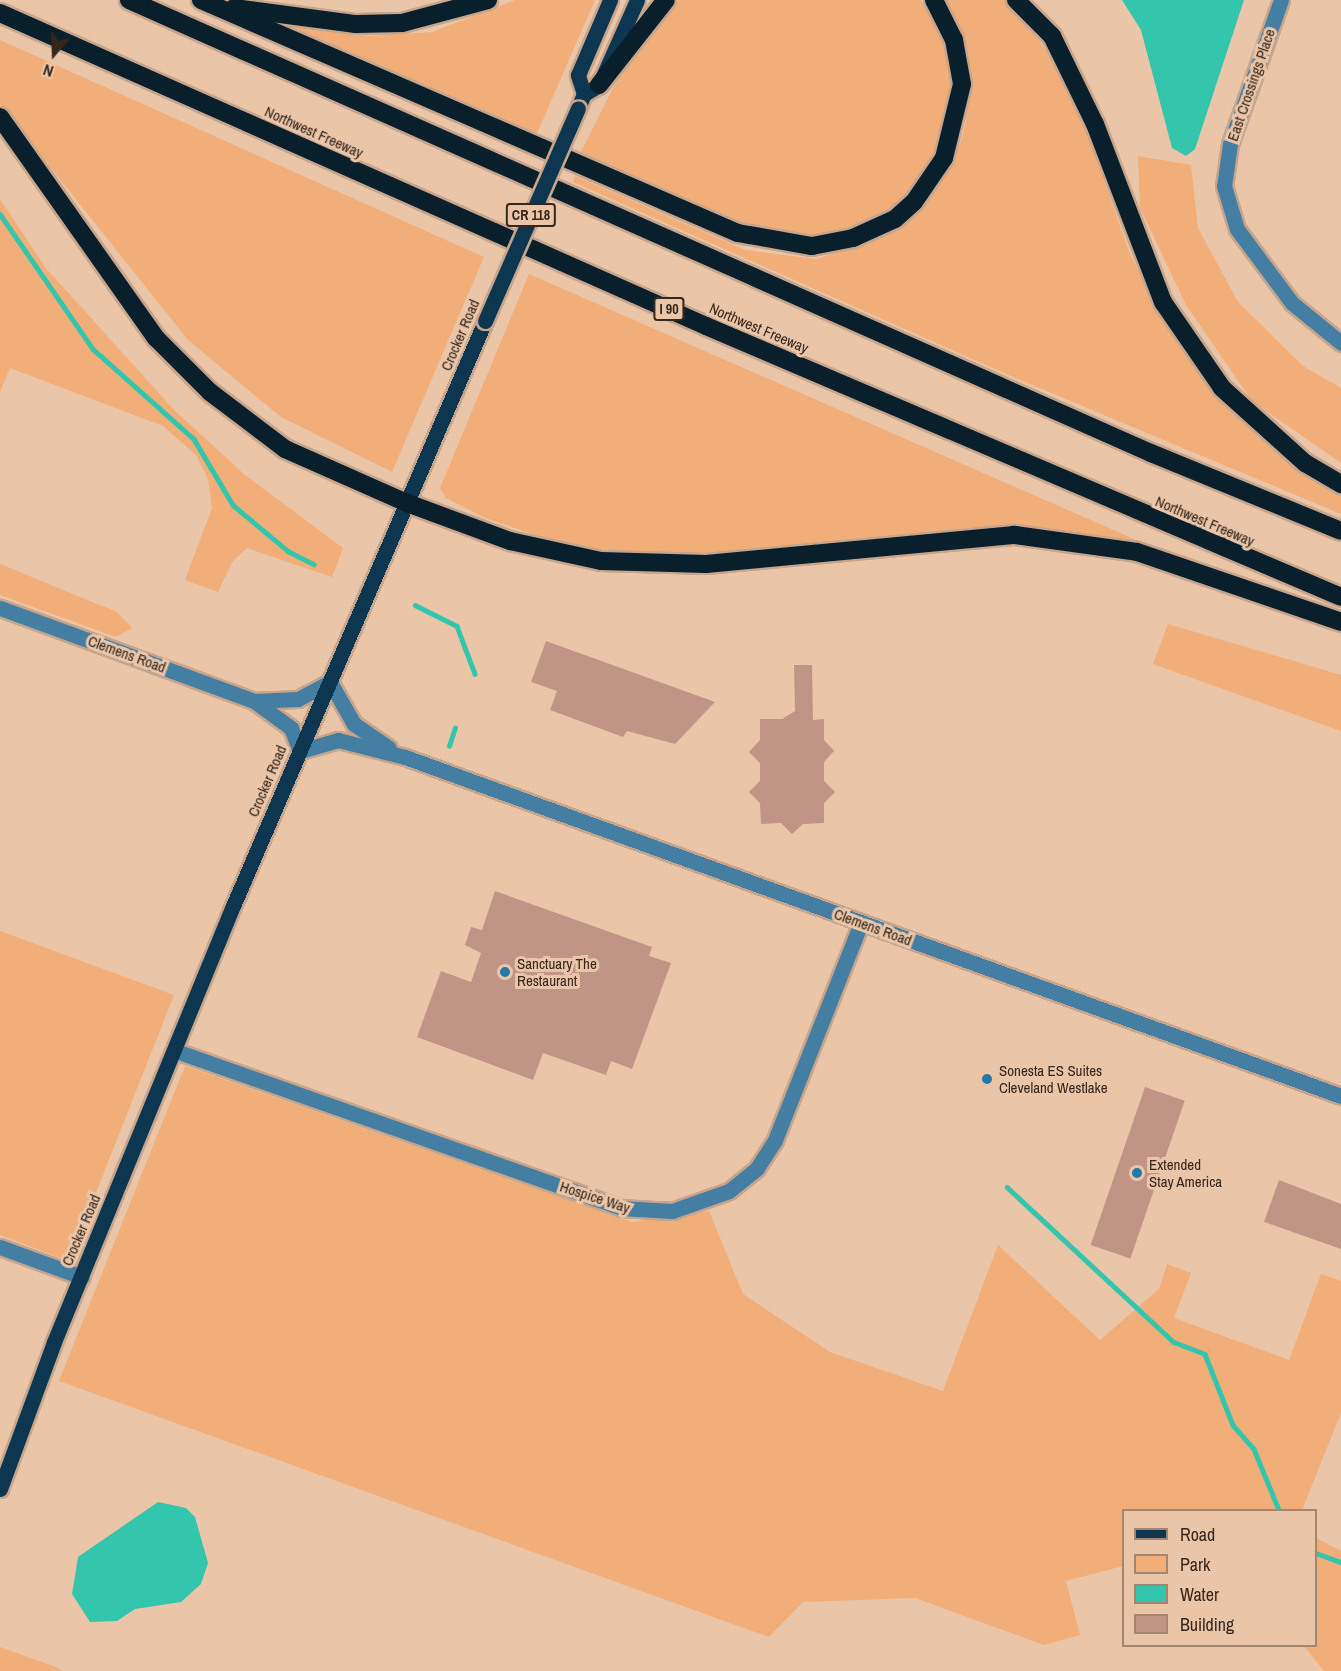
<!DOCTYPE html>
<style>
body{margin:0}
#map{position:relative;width:1341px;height:1671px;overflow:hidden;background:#eac5a8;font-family:"Archivo Narrow",sans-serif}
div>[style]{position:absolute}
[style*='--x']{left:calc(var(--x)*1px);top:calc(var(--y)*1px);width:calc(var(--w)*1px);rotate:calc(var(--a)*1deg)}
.green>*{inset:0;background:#f1ae79}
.water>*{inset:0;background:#34c5ad}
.stream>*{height:4.5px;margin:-2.25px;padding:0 2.25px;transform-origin:2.25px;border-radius:2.25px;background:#34c5ad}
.building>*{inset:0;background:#c19586;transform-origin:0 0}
.roads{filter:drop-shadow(2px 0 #c6a58c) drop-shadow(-2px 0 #c6a58c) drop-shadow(0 2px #c6a58c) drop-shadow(0 -2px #c6a58c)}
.minor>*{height:15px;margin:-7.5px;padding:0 7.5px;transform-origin:7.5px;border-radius:7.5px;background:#457ea3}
.major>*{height:15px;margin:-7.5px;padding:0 7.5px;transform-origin:7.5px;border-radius:7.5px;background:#0d3750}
.highway>*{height:18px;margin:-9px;padding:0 9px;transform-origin:9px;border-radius:9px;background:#0a1f2c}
.bridges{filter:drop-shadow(2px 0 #c6a58c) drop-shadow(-2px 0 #c6a58c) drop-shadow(0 2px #c6a58c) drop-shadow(0 -2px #c6a58c)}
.major-bridge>*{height:15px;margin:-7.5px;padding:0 7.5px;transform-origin:7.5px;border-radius:7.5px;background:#0d3750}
.dots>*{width:16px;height:16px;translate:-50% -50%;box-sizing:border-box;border:3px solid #eac5a8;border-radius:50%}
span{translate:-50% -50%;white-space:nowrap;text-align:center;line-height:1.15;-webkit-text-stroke:6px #eac5a8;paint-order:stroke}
.shield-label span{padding:2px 4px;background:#eac5a8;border:2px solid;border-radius:4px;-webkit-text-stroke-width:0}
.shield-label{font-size:14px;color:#35271c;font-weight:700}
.street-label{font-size:15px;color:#35271c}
.poi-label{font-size:15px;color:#35271c}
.left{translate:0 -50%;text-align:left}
.legend{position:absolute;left:1122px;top:1509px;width:195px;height:138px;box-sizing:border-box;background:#eac5a8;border:2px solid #a28670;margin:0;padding:8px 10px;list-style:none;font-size:18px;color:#35271c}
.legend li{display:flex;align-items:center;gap:12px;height:30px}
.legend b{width:30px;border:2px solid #a28670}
.north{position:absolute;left:24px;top:24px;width:60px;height:60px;-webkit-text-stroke:4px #eac5a8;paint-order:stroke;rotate:199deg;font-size:16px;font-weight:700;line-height:24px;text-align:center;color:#35271c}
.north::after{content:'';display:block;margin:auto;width:21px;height:27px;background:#35271c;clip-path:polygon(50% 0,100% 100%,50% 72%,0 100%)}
</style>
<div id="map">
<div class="green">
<div style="clip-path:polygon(515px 0,595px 0,535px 138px,289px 32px,291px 27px,371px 36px,432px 32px)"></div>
<div style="clip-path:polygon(674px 0,921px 0,948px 50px,953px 93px,934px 164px,903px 202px,878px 219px,833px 237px,783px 237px,749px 229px,579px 156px,614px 86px)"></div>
<div style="clip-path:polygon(944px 0,1006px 0,1034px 31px,1077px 104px,1130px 254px,1168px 328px,1229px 410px,1288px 462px,1341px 496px,1341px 514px,1006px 374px,573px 182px,575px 176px,745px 250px,816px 259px,884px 237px,914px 216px,933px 193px,954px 162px,964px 130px,970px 95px,966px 52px)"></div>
<div style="clip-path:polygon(0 40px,484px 257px,392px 472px,281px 417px,188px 340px,0 104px)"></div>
<div style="clip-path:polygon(1138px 156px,1191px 165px,1198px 228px,1238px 302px,1303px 366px,1341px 388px,1341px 463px,1252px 401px,1186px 305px,1140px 208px)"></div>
<div style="clip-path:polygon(0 199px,45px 267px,174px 410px,245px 475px,343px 548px,332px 577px,247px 548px,233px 561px,218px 592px,185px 580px,212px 508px,208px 479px,196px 455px,163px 426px,10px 368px,0 392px)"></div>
<div style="clip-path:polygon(529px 274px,1141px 542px,1139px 548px,1106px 537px,1057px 531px,949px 530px,669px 559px,569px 546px,485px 518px,446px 498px,440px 488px)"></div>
<div style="clip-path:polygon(0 564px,117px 612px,132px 628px,116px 637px,0 595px)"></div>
<div style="clip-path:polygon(1168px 624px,1341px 675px,1341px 731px,1153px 664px)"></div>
<div style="clip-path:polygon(0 931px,174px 995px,69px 1261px,0 1235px)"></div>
<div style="clip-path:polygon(185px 1066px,632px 1222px,709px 1211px,743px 1294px,830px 1352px,943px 1391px,998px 1245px,1100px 1340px,1159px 1289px,1167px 1264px,1191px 1273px,1174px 1318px,1289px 1360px,1321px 1274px,1341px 1281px,1341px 1413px,1302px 1510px,1124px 1510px,1123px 1566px,1066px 1581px,1080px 1635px,1044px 1645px,915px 1598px,803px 1602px,769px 1637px,59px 1381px)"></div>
<div style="clip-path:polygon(1316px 1538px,1341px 1551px,1341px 1671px,1324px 1671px,1304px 1646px,1316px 1646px)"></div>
<div style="clip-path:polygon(0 1647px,53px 1666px,64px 1671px,0 1671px)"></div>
</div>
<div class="water">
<div style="clip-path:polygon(1122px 0,1244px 0,1195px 149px,1186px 156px,1172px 148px,1141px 30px)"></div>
<div style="clip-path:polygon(158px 1502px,186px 1508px,195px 1517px,208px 1563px,201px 1584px,181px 1602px,135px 1609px,117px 1621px,90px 1622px,72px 1594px,78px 1557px)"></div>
</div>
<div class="stream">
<div style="--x:0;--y:214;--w:164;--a:55.4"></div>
<div style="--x:93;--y:349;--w:135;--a:41.7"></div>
<div style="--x:194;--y:439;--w:77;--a:59.4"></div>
<div style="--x:233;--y:505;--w:72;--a:39.9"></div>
<div style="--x:288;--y:551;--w:29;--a:27"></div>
<div style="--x:415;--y:605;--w:47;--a:26.6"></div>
<div style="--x:457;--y:626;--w:51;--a:69.4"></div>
<div style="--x:449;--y:746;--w:19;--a:-72"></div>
<div style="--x:1007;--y:1187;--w:228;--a:42.9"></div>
<div style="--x:1174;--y:1342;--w:33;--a:21"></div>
<div style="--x:1205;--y:1354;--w:76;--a:68.5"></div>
<div style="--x:1233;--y:1425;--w:32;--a:49"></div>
<div style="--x:1254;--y:1449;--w:66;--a:67.7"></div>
<div style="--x:1316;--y:1553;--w:27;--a:20"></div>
</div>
<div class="building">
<div style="clip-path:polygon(546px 641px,715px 702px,675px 744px,627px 731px,623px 737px,550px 710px,557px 691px,531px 682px)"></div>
<div style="clip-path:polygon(794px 665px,812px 665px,813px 720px,824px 719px,824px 740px,834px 751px,824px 762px,824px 781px,835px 792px,824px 803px,824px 823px,803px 824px,792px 834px,781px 823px,761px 824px,760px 803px,749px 792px,760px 781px,760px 763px,749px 752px,760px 740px,760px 719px,782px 719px,795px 711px)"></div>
<div style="clip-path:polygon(495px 891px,652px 947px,649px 956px,671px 963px,632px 1069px,611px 1061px,606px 1075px,543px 1053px,533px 1080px,417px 1037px,441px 971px,471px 982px,481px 953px,465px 945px,471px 927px,482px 930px)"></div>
<div style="left:1145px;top:1087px;width:42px;height:167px;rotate:19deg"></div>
<div style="clip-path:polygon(1279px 1180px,1341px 1204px,1341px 1249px,1264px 1222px)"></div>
</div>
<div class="roads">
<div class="minor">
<div style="--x:1281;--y:0;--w:153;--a:109.5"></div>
<div style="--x:1230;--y:144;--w:42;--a:98.1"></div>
<div style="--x:1224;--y:186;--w:45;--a:73.2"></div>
<div style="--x:1237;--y:229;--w:92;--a:53.4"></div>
<div style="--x:1292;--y:303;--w:63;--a:39.2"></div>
<div style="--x:0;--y:608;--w:270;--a:20.1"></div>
<div style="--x:254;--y:701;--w:46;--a:36.1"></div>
<div style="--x:291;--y:728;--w:25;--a:69"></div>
<div style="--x:300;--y:751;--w:40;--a:-16"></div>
<div style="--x:338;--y:740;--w:69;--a:14.2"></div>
<div style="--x:405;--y:757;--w:995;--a:19.91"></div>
<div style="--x:254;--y:701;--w:44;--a:-2.6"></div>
<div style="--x:298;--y:699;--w:36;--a:-28"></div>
<div style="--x:330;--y:682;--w:48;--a:60.3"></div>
<div style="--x:354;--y:724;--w:42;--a:34.4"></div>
<div style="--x:176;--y:1051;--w:472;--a:19.4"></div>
<div style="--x:621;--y:1208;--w:51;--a:3.4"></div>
<div style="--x:672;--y:1211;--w:60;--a:-19.3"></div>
<div style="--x:729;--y:1191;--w:36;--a:-39"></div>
<div style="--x:757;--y:1168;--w:33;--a:-57"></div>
<div style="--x:775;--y:1140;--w:233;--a:-68.4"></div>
<div style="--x:0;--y:1247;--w:87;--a:20.1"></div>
</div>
<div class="major">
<div style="--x:584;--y:94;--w:20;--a:-108"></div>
<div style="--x:578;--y:75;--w:82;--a:-66.9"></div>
<div style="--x:578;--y:108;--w:15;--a:-67"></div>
<div style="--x:584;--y:94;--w:17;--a:-31"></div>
<div style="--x:599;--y:85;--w:93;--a:-65.9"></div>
<div style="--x:0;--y:1489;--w:157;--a:-69.8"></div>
<div style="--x:54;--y:1342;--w:471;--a:-67.7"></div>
<div style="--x:233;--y:906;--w:637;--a:-66.7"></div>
</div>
<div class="highway">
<div style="--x:129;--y:0;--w:1118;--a:23.91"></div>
<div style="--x:1151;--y:453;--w:205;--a:22.3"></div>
<div style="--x:201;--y:0;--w:585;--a:23.46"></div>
<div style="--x:738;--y:233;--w:75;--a:10"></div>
<div style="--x:812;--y:246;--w:42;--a:-11"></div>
<div style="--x:853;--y:238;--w:46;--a:-24.3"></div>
<div style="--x:895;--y:219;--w:25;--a:-42"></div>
<div style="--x:914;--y:202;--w:53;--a:-55.7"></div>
<div style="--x:944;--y:158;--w:76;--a:-76.3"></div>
<div style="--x:962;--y:84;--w:45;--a:-100.3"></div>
<div style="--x:954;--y:40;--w:45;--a:-116.6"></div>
<div style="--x:1016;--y:0;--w:51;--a:45"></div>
<div style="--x:1052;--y:36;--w:98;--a:64"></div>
<div style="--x:1095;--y:124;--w:191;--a:69.1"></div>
<div style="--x:1163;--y:302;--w:104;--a:55.5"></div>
<div style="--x:1222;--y:388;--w:112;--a:42.1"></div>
<div style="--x:1305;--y:463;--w:42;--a:30.3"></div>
<div style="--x:234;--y:8;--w:123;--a:7.5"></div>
<div style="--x:356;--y:24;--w:46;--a:-1.2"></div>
<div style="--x:402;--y:23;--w:89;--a:-15"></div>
<div style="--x:0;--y:13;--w:772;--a:23.91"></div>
<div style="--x:706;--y:326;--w:690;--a:23.11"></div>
<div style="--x:599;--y:85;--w:108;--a:-51.8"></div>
<div style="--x:0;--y:117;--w:271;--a:54.8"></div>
<div style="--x:156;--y:338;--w:76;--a:45"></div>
<div style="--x:210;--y:392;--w:94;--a:37.2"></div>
<div style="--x:285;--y:449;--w:133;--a:23.9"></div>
<div style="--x:407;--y:503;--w:110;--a:20.3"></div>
<div style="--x:510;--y:541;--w:93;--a:12.4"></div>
<div style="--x:601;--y:561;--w:105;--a:1.6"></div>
<div style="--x:706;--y:564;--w:310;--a:-5.4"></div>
<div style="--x:1015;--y:535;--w:123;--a:7.9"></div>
<div style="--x:1137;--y:552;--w:216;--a:18.9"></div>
</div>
</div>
<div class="bridges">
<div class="major-bridge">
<div style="--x:485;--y:321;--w:232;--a:-66.4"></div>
</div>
</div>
<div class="dots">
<div style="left:505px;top:972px;background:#2478a9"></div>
<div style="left:987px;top:1079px;background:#2478a9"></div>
<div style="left:1137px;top:1173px;background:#2478a9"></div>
</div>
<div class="shield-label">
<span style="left:531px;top:215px">CR 118</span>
<span style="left:669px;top:309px">I 90</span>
</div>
<div class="street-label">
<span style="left:1251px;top:85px;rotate:-71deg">East Crossings Place</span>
<span style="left:314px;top:132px;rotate:24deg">Northwest Freeway</span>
<span style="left:759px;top:328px;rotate:23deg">Northwest Freeway</span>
<span style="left:460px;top:335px;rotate:-67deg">Crocker Road</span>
<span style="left:1205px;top:521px;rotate:23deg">Northwest Freeway</span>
<span style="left:127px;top:654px;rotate:20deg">Clemens Road</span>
<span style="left:267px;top:781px;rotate:-67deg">Crocker Road</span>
<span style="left:873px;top:927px;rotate:20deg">Clemens Road</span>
<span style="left:595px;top:1197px;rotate:18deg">Hospice Way</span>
<span style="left:81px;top:1230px;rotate:-67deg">Crocker Road</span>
</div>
<div class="poi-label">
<span class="left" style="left:517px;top:972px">Sanctuary The<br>Restaurant</span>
<span class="left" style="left:999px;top:1079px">Sonesta ES Suites<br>Cleveland Westlake</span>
<span class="left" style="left:1149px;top:1173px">Extended<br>Stay America</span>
</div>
<ul class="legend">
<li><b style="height:8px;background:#0d3750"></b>Road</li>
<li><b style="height:16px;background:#f1ae79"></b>Park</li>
<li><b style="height:16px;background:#34c5ad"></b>Water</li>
<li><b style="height:16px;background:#c19586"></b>Building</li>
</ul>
<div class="north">N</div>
</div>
